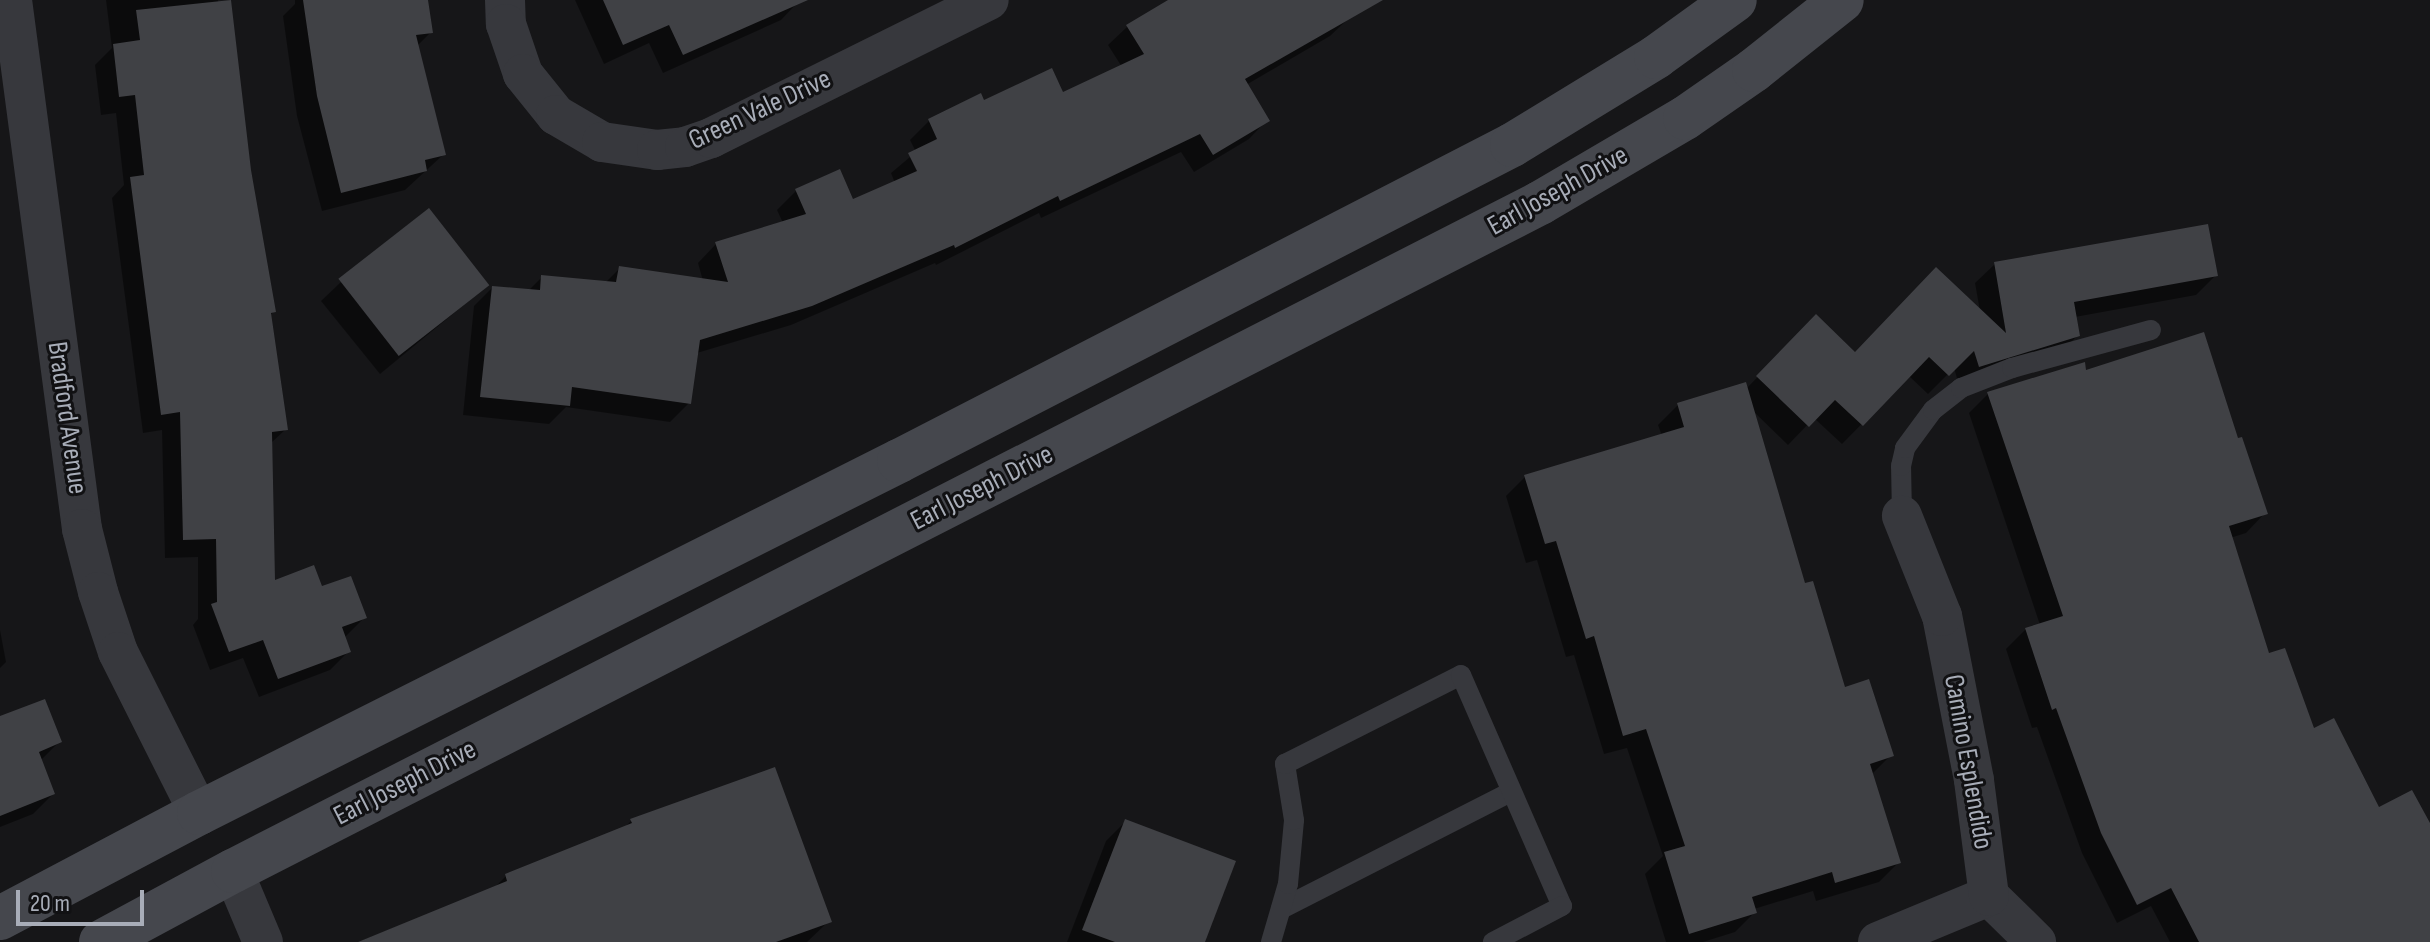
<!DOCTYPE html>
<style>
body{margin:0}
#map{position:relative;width:2430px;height:942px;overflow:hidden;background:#161618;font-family:"Sofia Sans Condensed",sans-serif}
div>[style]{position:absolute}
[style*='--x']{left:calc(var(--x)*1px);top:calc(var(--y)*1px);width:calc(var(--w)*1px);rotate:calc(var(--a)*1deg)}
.shadow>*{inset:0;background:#0007}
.building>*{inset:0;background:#404145;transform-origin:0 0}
.service>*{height:20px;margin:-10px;padding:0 10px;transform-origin:10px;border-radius:10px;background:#37383d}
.minor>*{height:40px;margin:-20px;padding:0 20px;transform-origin:20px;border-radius:20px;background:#37383d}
.secondary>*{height:44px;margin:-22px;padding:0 22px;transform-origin:22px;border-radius:22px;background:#45474d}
span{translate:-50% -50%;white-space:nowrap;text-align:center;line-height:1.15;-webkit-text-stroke:6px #111113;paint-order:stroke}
.street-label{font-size:28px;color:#a8adb8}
.scale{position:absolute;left:16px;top:890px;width:128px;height:36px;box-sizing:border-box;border:4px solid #a8adb8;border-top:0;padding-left:10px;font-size:24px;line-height:28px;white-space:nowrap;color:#a8adb8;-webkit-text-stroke:6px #111113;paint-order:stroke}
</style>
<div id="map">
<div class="shadow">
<div style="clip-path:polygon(106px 0,218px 0,274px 311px,269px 316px,286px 429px,270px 444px,273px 583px,321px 589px,364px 618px,345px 637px,349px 651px,330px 670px,259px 697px,243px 658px,210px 670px,193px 625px,198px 619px,198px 557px,165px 558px,162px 430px,143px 433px,112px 198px,124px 185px,116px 113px,101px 115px,95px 65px,112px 48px)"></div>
<div style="clip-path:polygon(295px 0,426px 0,431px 32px,417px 46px,444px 154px,405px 190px,322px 211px,297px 116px,283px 16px,295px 4px)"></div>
<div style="clip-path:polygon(575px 0,800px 0,781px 20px,663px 73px,649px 43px,604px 64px)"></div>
<div style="clip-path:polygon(1172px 0,1339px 0,1349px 18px,1330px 36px,1246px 85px,1267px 120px,1249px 139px,1194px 172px,1181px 152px,1041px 218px,1039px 213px,936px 265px,935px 263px,791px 325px,697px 353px,689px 403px,670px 422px,566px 407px,549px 424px,463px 415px,474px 306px,492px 288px,528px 291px,542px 277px,605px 283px,619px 269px,703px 281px,698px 263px,716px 244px,783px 223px,777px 210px,796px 191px,839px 172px,852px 202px,895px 183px,891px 173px,916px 152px,910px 140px,929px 121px,983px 103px,1062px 95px,1122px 67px,1108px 45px,1127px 27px)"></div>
<div style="clip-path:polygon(1995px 264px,2216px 275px,2196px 295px,2075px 317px,2078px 335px,2058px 355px,1959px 385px,1954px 368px,1928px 394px,1909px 376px,1842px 444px,1814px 418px,1788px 445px,1752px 410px,1804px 586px,1844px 689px,1891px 755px,1871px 775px,1899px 862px,1879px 882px,1816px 901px,1813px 891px,1754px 909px,1755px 912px,1735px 932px,1703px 942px,1666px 942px,1645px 874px,1663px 856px,1627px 748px,1604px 754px,1574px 655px,1566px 657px,1537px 560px,1526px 563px,1506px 496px,1525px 477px,1662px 436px,1658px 425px,1678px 405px,1746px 389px,1816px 317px,1854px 354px,1980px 311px,1975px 283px)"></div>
<div style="clip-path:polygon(341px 282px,488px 285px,380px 374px,321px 301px)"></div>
<div style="clip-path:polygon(2085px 372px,2237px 441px,2265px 513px,2246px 533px,2230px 538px,2268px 656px,2313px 730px,2378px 810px,2430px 828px,2430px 942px,2170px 942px,2151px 906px,2117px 923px,2082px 853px,2037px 727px,2032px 728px,2006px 649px,2026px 629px,2040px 625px,1969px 413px,1988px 394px)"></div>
<div style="clip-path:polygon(0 630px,6px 662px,0 668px)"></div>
<div style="clip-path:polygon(0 718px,59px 742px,40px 761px,53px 794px,33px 814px,0 827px)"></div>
<div style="clip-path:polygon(631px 821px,829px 921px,807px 942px,358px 942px,493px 889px,506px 876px,623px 829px)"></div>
<div style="clip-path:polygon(1126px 821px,1203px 942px,1067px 942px,1106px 841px)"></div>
</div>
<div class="building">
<div style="clip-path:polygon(231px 0,251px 170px,276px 312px,271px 313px,288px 430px,272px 432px,275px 580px,314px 565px,322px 586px,351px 576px,367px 618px,342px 627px,351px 652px,278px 679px,263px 640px,229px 652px,211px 604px,217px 602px,216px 539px,183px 540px,180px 412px,161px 415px,130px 177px,144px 175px,135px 95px,119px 97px,113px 44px,140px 40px,136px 10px)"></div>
<div style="clip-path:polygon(303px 0,428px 0,433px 33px,416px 35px,446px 155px,425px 160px,427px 171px,341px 193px,317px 96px)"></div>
<div style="clip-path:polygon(603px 0,808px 0,683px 55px,669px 25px,623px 45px)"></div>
<div style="clip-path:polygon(1168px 0,1383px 0,1245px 79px,1270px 121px,1213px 155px,1200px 134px,1060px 201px,1058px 196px,955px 248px,954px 245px,812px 306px,700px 340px,691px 404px,572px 387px,570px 406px,480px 397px,492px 286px,540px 290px,541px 275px,616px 282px,619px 266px,728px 282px,715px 242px,806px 214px,795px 189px,840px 169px,853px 199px,917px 171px,908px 153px,937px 139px,928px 119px,981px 93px,984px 100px,1052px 68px,1063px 92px,1144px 54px,1126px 25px)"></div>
<div style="left:429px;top:208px;width:98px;height:115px;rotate:52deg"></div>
<div style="clip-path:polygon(2208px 224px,2218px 276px,2074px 302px,2080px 336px,1979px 367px,1974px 351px,1949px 376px,1929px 357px,1863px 426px,1835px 400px,1809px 427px,1756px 376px,1816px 314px,1855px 352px,1936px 267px,2006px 333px,1994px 262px)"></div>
<div style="clip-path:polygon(2204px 332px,2238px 438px,2242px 437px,2268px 514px,2229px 526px,2269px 653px,2285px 648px,2314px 728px,2334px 718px,2379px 807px,2412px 790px,2430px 823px,2430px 942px,2199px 942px,2171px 888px,2137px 905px,2101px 833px,2056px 708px,2052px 710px,2025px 628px,2063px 616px,1987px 392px,2085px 362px,2086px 370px)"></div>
<div style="clip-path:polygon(1746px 382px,1805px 583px,1813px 581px,1845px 687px,1869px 679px,1894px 756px,1870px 764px,1901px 863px,1835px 883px,1832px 872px,1752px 897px,1757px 913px,1689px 934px,1664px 852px,1685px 846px,1646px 729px,1623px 736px,1594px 636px,1586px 639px,1556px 541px,1545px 544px,1524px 475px,1684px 427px,1677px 403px)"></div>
<div style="clip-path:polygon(45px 699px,62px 742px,39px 752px,55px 794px,0 816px,0 716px)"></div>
<div style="clip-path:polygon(775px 767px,832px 922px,776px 942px,358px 942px,507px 881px,505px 874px,632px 823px,630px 819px)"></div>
<div style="clip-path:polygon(1125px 819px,1236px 861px,1205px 942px,1115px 942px,1082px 930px)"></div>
</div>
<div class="service">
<div style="--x:1902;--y:516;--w:50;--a:-91.1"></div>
<div style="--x:1901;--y:466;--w:18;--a:-77"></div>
<div style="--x:1905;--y:448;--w:47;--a:-53.6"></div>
<div style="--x:1933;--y:410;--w:36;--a:-38"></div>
<div style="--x:1961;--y:388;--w:55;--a:-21.4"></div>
<div style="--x:2012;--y:368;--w:144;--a:-15.3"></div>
<div style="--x:1281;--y:909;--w:258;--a:-27"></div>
<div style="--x:1271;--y:942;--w:60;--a:-73.7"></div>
<div style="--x:1288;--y:884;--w:64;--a:-84.6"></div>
<div style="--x:1294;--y:820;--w:57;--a:-99.1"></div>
<div style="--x:1285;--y:764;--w:197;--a:-26.8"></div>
<div style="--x:1461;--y:675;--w:252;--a:66.4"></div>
<div style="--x:1562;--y:906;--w:78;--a:152.4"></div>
</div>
<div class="minor">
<div style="--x:12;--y:0;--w:534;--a:82.46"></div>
<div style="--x:82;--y:529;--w:65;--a:75.7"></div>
<div style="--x:98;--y:592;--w:63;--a:71.6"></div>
<div style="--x:118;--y:652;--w:180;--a:63.3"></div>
<div style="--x:505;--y:0;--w:24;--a:88"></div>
<div style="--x:506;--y:24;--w:53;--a:71.2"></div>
<div style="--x:523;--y:74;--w:53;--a:51.2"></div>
<div style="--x:556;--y:115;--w:53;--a:30.4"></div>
<div style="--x:602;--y:142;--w:56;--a:8.3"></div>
<div style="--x:657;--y:150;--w:28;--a:-6"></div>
<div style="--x:685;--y:147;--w:28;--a:-19"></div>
<div style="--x:711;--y:138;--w:310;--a:-26.4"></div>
<div style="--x:233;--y:871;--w:77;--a:67.1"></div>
<div style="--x:1989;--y:896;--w:66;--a:44.4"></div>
<div style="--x:1878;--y:942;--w:120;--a:-22.5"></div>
<div style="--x:1989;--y:896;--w:117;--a:-97.4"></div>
<div style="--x:1974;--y:780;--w:167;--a:-101"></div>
<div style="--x:1942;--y:616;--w:108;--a:-111.8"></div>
</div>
<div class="secondary">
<div style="--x:0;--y:918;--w:225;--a:-27.8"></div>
<div style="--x:199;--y:813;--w:784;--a:-26.7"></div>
<div style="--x:899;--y:461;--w:690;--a:-27.27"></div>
<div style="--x:1512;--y:145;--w:169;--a:-31.4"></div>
<div style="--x:1656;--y:57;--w:97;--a:-35.8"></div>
<div style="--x:101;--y:942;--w:150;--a:-28.3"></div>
<div style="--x:233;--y:871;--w:1468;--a:-27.07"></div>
<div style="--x:1540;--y:203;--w:168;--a:-30.4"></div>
<div style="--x:1685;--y:118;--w:84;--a:-34.8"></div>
<div style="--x:1754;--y:70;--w:112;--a:-38.5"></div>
</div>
<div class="street-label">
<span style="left:760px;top:110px;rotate:-25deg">Green Vale Drive</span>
<span style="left:1558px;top:191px;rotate:-29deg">Earl Joseph Drive</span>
<span style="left:67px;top:418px;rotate:82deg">Bradford Avenue</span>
<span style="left:982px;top:488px;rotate:-27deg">Earl Joseph Drive</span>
<span style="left:1968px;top:762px;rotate:80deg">Camino Esplendido</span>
<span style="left:405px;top:783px;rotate:-27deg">Earl Joseph Drive</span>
</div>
<div class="scale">20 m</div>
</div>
